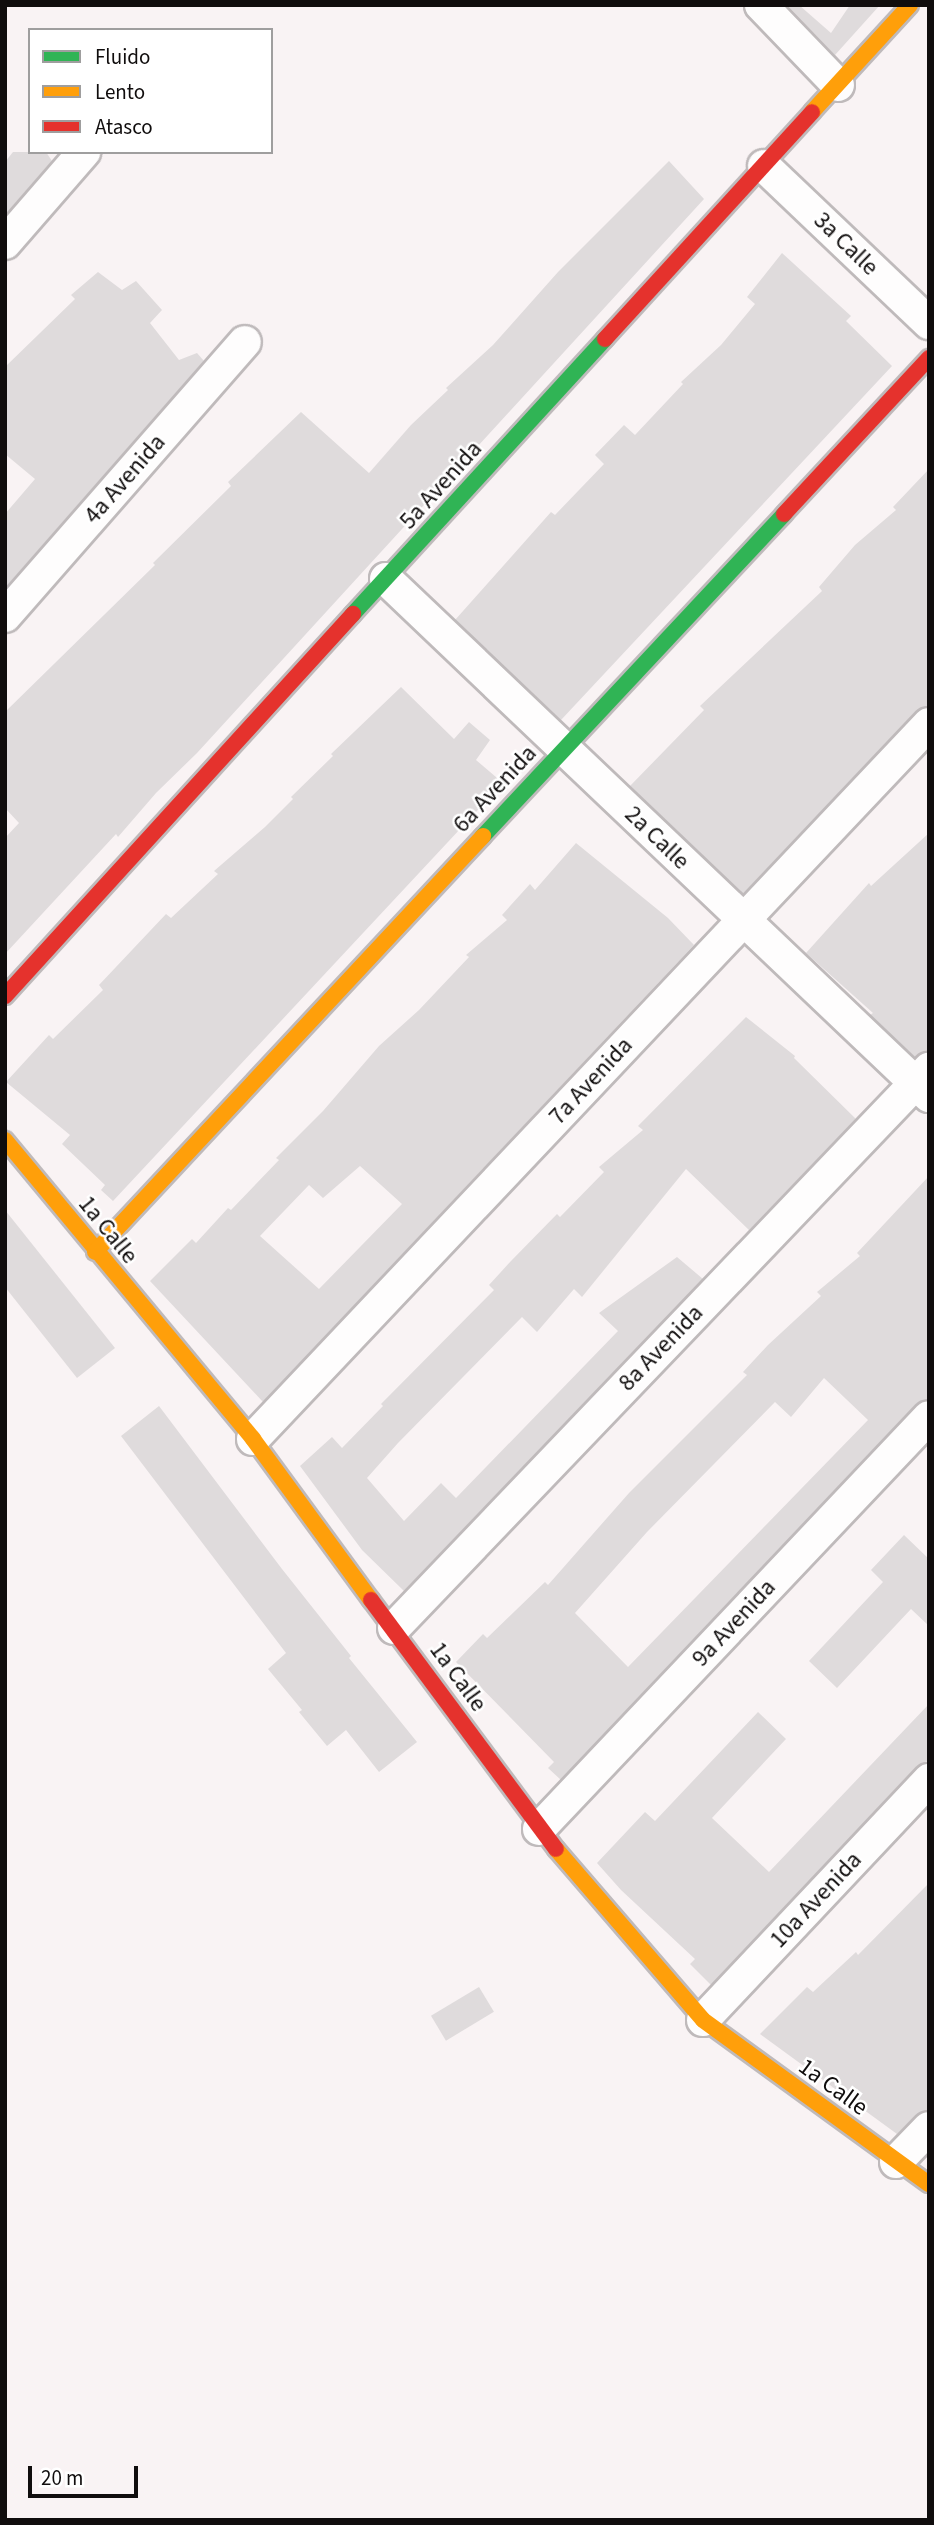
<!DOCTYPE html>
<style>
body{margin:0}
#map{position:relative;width:934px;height:2525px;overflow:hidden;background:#f9f3f4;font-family:"Source Sans 3",sans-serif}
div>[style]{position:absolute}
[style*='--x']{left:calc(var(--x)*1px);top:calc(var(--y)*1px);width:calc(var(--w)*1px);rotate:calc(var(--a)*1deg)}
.building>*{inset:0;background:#dfdbdc;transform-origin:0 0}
.roads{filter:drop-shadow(2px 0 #bfbabb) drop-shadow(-2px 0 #bfbabb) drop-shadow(0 2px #bfbabb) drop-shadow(0 -2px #bfbabb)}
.street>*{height:32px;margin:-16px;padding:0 16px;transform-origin:16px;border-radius:16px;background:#fefdfd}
.fast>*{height:16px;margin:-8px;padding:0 8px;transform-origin:8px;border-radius:8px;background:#30b455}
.slow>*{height:16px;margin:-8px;padding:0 8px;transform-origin:8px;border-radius:8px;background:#ff9f0a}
.jam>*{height:16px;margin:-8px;padding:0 8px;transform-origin:8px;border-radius:8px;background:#e5322d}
span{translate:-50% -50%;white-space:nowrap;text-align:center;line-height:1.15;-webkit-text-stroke:5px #fff;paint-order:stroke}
.street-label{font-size:24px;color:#100d0d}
.frame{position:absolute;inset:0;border:7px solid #100d0d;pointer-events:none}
.legend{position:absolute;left:28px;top:28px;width:245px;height:126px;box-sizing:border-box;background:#fff;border:2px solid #9f9e9e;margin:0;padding:9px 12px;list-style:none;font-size:21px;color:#100d0d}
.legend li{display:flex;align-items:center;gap:14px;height:35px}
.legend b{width:35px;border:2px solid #9f9e9e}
.scale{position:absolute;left:28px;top:2466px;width:110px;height:32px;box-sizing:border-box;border:4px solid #100d0d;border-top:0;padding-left:9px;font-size:21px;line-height:24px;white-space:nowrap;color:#100d0d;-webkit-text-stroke:5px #fff;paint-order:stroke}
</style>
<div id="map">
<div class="building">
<div style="clip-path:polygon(787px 5px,799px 5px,831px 33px,850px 5px,880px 5px,835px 55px)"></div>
<div style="clip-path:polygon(13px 152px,46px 152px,52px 161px,5px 215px,5px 162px)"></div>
<div style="clip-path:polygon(669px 161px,704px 199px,197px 753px,156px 793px,118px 837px,116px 834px,5px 954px,5px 838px,19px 823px,5px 808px,5px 712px,155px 565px,153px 563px,231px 486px,228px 482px,301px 412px,369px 473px,411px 425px,448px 390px,446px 388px,493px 345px,558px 272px)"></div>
<div style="clip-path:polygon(782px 253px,851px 316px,846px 321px,892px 366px,561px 720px,455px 620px,551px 512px,555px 515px,604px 464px,595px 455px,624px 425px,635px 435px,683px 384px,681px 382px,721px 345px,755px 304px,747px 297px)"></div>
<div style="clip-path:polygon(98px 272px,122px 290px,136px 281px,162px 310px,150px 323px,179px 360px,197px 353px,204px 361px,5px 588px,5px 514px,35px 479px,5px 454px,5px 367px,75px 299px,71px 295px)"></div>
<div style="clip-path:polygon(929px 469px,929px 706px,916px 711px,743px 894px,630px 786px,704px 710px,700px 706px,822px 591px,819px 587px,855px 545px,896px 510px,893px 507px)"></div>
<div style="clip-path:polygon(401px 687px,454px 739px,469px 722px,490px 740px,476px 760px,503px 783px,113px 1201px,101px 1190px,105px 1185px,62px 1144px,70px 1135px,6px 1082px,49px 1035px,53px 1039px,103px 990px,99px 985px,166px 914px,171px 918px,218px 874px,214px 871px,265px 827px,293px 799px,291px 797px,333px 756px,331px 754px)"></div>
<div style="clip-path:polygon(929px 833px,929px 1051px,915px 1057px,870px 1015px,873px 1013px,806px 953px,869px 883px,871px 886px)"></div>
<div style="clip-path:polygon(evenodd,576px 843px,668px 918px,694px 945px,263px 1402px,150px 1281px,192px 1239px,196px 1243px,228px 1208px,231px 1210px,279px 1160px,276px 1158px,323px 1111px,379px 1046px,419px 1010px,469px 957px,466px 955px,507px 920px,502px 915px,530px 884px,535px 890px,576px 843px,360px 1166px,402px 1204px,319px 1289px,260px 1236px,309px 1185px,323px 1198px,360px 1166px)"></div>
<div style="clip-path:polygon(746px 1017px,795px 1056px,794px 1058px,856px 1119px,749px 1230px,686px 1169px,582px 1297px,574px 1289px,537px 1332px,522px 1317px,398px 1443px,367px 1478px,404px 1521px,441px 1483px,456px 1498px,618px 1331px,599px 1313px,677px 1257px,703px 1279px,404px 1591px,362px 1550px,300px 1466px,332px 1437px,342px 1448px,383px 1406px,381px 1404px,494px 1290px,489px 1285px,511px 1261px,557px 1214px,560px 1217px,604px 1172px,599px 1167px,643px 1130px,638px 1126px)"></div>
<div style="clip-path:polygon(evenodd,929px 1176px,929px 1399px,916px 1404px,561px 1780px,548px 1768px,554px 1762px,456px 1662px,483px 1634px,487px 1638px,545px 1582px,548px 1585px,629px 1493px,747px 1375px,743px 1372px,768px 1345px,821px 1296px,817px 1292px,860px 1256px,857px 1253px,929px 1176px,824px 1378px,868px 1420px,628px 1667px,575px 1613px,647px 1532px,775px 1402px,791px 1417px,824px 1378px)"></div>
<div style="clip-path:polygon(5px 1210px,115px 1348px,77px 1378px,5px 1287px)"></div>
<div style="clip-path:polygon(159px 1406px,282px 1569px,351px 1656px,349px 1658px,417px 1742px,379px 1772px,346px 1730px,327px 1746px,299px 1712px,302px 1710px,268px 1669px,286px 1653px,121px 1436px)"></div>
<div style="clip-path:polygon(904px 1535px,929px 1559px,929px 1626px,911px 1609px,837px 1688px,809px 1661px,883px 1582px,871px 1570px)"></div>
<div style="clip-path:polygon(929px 1704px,929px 1760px,916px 1767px,711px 1985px,690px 1964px,695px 1959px,621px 1890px,597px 1863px,645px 1812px,655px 1821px,758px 1712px,786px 1739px,712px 1818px,769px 1872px)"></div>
<div style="clip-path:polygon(929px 1883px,929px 2110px,916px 2115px,897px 2134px,760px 2034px,807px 1987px,813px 1992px,856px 1952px,858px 1955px)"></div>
<div style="left:479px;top:1987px;width:29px;height:56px;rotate:59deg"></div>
</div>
<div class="roads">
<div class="street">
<div style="--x:761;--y:5;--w:111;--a:46.1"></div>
<div style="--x:764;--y:166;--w:228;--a:43.6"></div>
<div style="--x:5;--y:243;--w:121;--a:-49"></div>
<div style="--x:386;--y:579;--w:750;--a:43.59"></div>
<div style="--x:5;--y:616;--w:364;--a:-48.8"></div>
<div style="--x:253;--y:1439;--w:984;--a:-46.61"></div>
<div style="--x:394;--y:1628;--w:774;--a:-46.26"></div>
<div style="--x:539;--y:1829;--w:567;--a:-46.57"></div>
<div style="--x:703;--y:2020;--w:330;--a:-46.7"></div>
<div style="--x:896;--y:2162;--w:47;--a:-45.9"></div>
</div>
<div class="fast">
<div style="--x:353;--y:614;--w:373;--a:-47.5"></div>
<div style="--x:483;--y:836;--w:441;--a:-46.9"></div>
</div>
<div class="slow">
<div style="--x:812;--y:112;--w:145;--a:-47.5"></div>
<div style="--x:5;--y:1140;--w:388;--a:50.3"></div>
<div style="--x:253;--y:1439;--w:200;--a:53.8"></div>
<div style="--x:95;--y:1252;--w:569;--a:-46.99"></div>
<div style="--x:556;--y:1849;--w:225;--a:49.3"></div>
<div style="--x:703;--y:2020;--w:279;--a:36"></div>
</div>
<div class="jam">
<div style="--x:605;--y:339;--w:307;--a:-47.6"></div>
<div style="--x:784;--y:514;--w:213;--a:-47.1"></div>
<div style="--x:5;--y:996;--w:517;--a:-47.67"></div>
<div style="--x:371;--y:1600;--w:310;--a:53.4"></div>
</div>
</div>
<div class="street-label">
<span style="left:846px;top:244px;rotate:44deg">3a Calle</span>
<span style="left:125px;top:479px;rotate:-49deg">4a Avenida</span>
<span style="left:441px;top:485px;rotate:-48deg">5a Avenida</span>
<span style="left:495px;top:789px;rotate:-47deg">6a Avenida</span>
<span style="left:657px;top:838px;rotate:44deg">2a Calle</span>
<span style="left:591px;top:1081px;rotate:-47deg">7a Avenida</span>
<span style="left:108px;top:1230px;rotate:51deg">1a Calle</span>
<span style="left:661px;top:1348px;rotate:-46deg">8a Avenida</span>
<span style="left:734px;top:1623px;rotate:-47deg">9a Avenida</span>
<span style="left:458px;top:1677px;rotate:54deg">1a Calle</span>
<span style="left:816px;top:1900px;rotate:-47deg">10a Avenida</span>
<span style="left:833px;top:2087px;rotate:36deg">1a Calle</span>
</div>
<div class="frame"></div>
<ul class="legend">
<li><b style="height:9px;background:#30b455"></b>Fluido</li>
<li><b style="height:9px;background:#ff9f0a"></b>Lento</li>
<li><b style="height:9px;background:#e5322d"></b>Atasco</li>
</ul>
<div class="scale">20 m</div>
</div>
